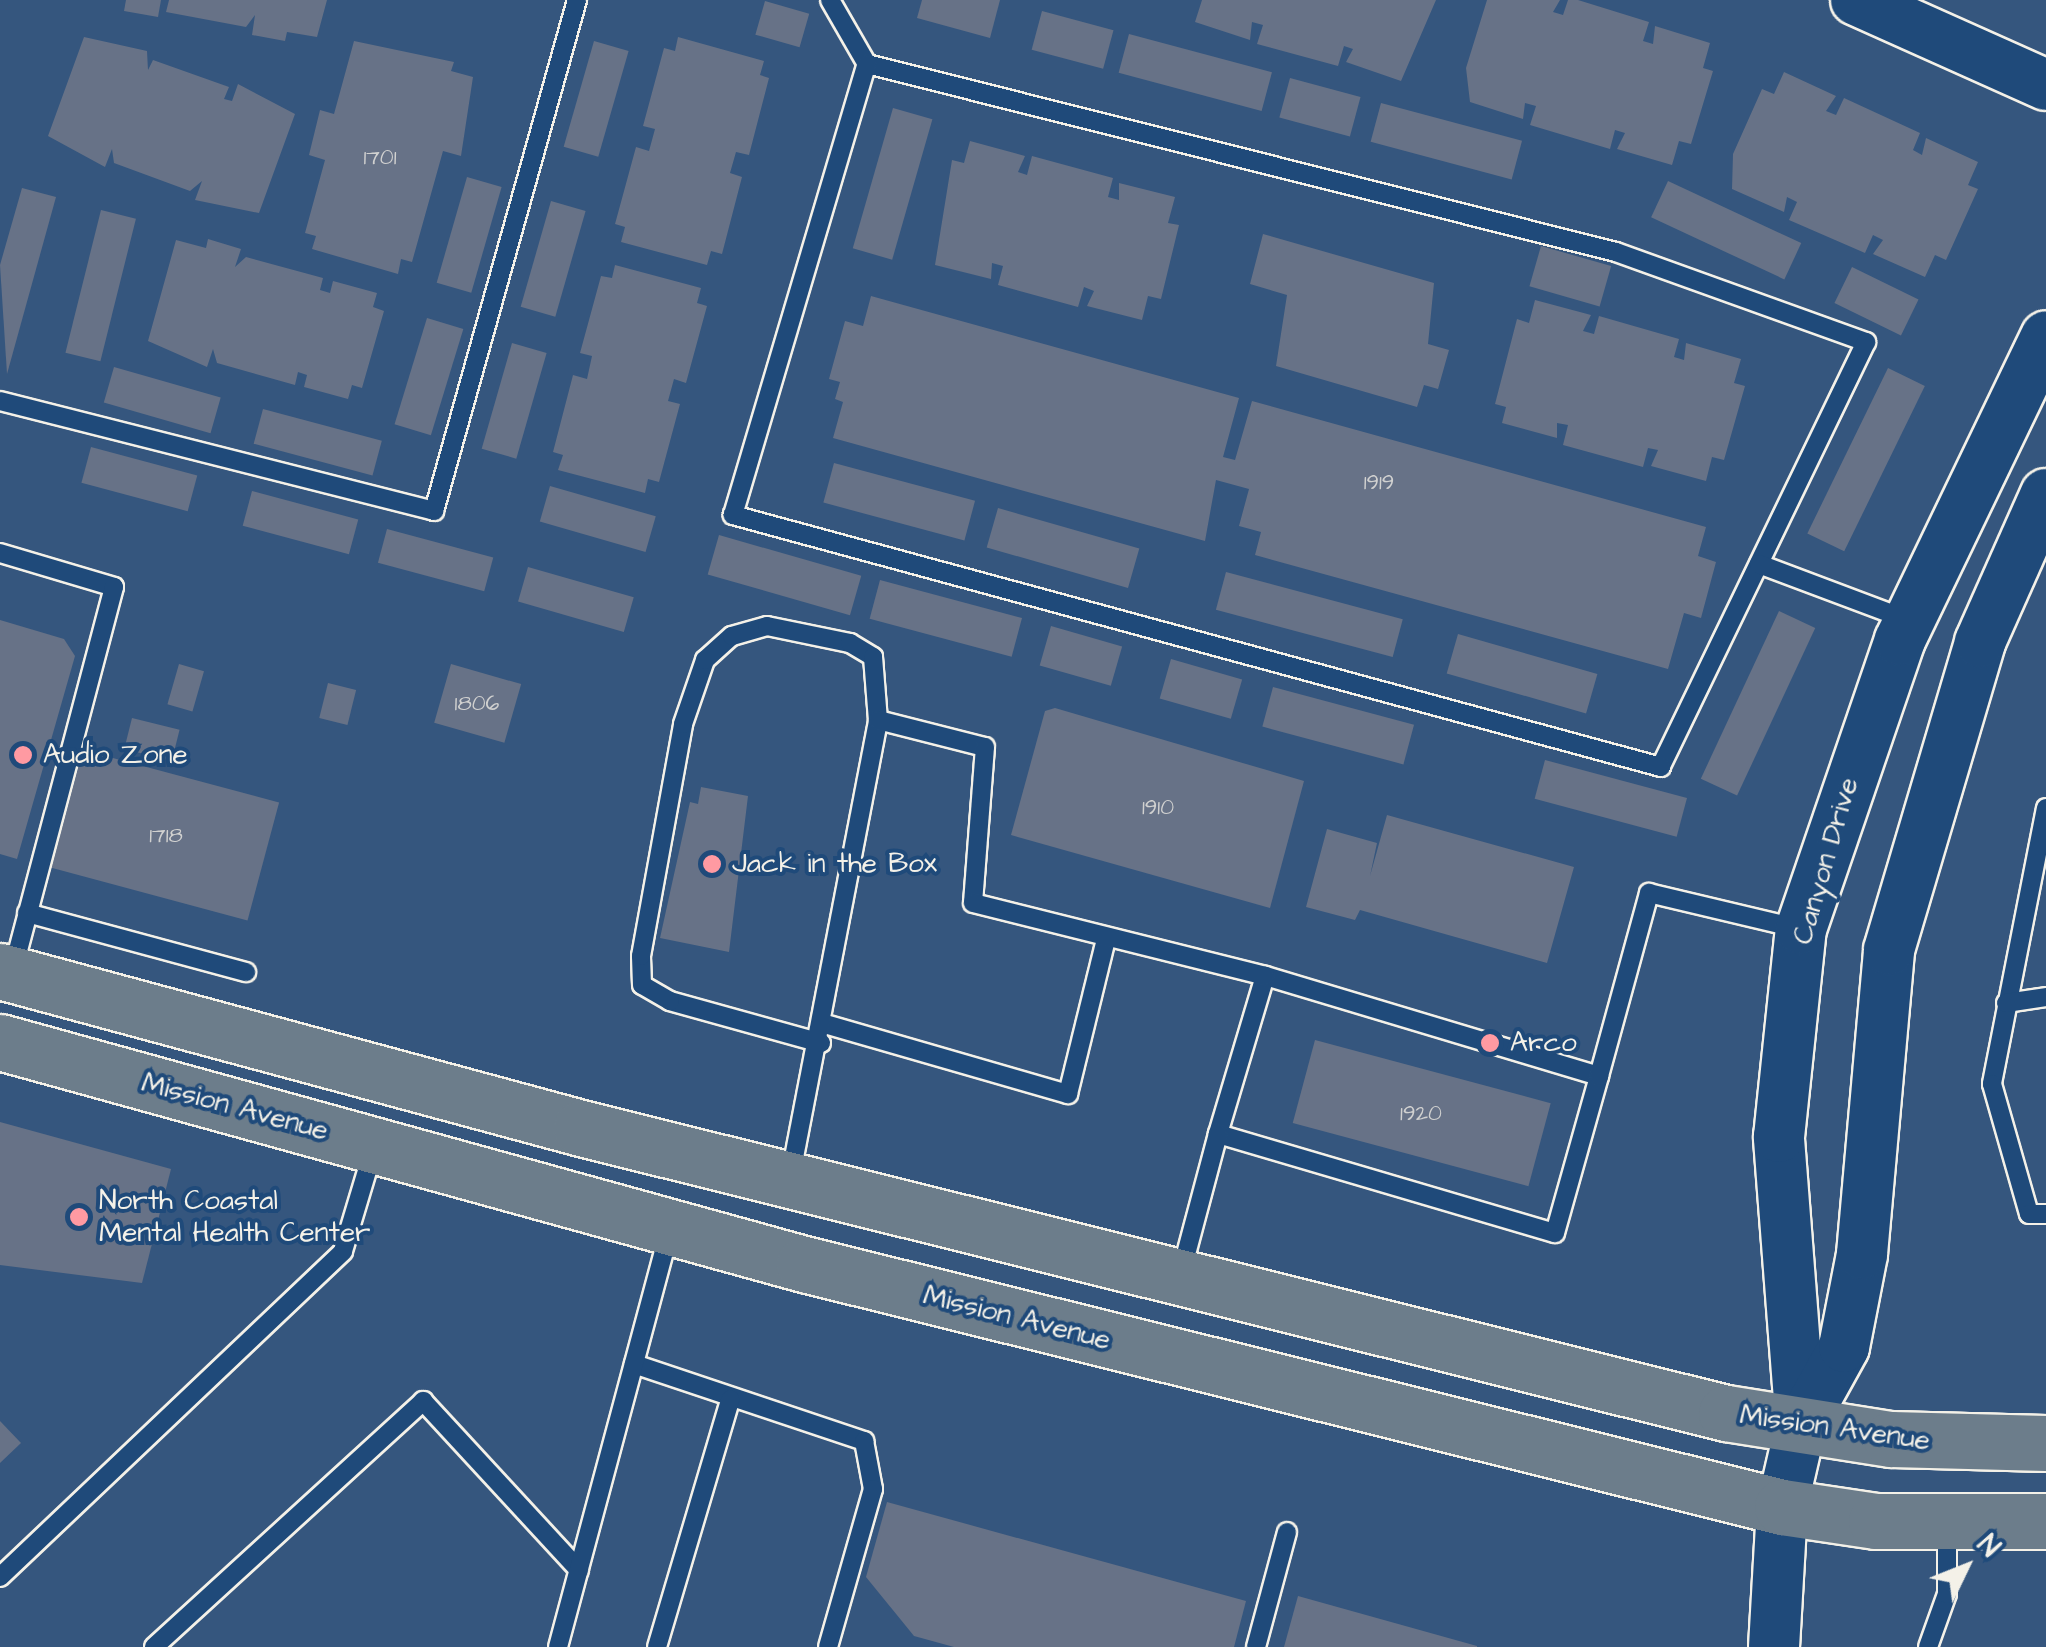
<!DOCTYPE html>
<style>
body{margin:0}
#map{position:relative;width:2046px;height:1647px;overflow:hidden;background:#35567e;font-family:"Architects Daughter",sans-serif}
div>[style]{position:absolute}
[style*='--x']{left:calc(var(--x)*1px);top:calc(var(--y)*1px);width:calc(var(--w)*1px);rotate:calc(var(--a)*1deg)}
.building>*{inset:0;background:#677287;transform-origin:0 0}
.roads{filter:drop-shadow(2px 0 #f4f1e8) drop-shadow(-2px 0 #f4f1e8) drop-shadow(0 2px #f4f1e8) drop-shadow(0 -2px #f4f1e8)}
.service>*{height:18px;margin:-9px;padding:0 9px;transform-origin:9px;border-radius:9px;background:#1f4a7a}
.secondary>*{height:50px;margin:-25px;padding:0 25px;transform-origin:25px;border-radius:25px;background:#1f4a7a}
.primary>*{height:55px;margin:-27.5px;padding:0 27.5px;transform-origin:27.5px;border-radius:27.5px;background:#6c7d8b}
.dots>*{width:28px;height:28px;translate:-50% -50%;box-sizing:border-box;border:5px solid #1f4a7a;border-radius:50%}
span{translate:-50% -50%;white-space:nowrap;text-align:center;line-height:1.15;-webkit-text-stroke:8px #1f4a7a;paint-order:stroke}
.number-label{font-size:22px;color:#d1d1d0}
.number-label span{-webkit-text-stroke-width:0}
.poi-label{font-size:28px;color:#f4f1e8}
.left{translate:0 -50%;text-align:left}
.street-label{font-size:28px;color:#f4f1e8}
.north{position:absolute;left:1916px;top:1517px;width:100px;height:100px;-webkit-text-stroke:8px #1f4a7a;paint-order:stroke;rotate:47deg;font-size:28px;font-weight:700;line-height:40px;text-align:center;color:#f4f1e8}
.north::after{content:'';display:block;margin:auto;width:35px;height:45px;background:#f4f1e8;clip-path:polygon(50% 0,100% 100%,50% 72%,0 100%)}
</style>
<div id="map">
<div class="building">
<div style="clip-path:polygon(126px 0,161px 0,158px 17px,124px 11px)"></div>
<div style="clip-path:polygon(169px 0,327px 0,317px 37px,287px 32px,285px 41px,252px 35px,255px 15px,246px 27px,166px 12px)"></div>
<div style="clip-path:polygon(922px 0,1000px 0,990px 38px,917px 18px)"></div>
<div style="clip-path:polygon(1202px 0,1436px 0,1401px 81px,1346px 62px,1353px 49px,1344px 46px,1338px 66px,1257px 44px,1263px 25px,1252px 22px,1250px 40px,1195px 22px)"></div>
<div style="clip-path:polygon(1487px 0,1560px 0,1553px 12px,1563px 15px,1568px 0,1578px 0,1649px 22px,1643px 41px,1653px 44px,1655px 26px,1710px 43px,1703px 68px,1713px 71px,1691px 144px,1679px 141px,1672px 165px,1617px 149px,1625px 133px,1615px 130px,1610px 149px,1530px 125px,1536px 106px,1525px 103px,1523px 119px,1470px 102px,1466px 68px)"></div>
<div style="left:765px;top:1px;width:46px;height:35px;rotate:16deg"></div>
<div style="left:1042px;top:11px;width:74px;height:40px;rotate:15deg"></div>
<div style="left:1129px;top:34px;width:148px;height:40px;rotate:15deg"></div>
<div style="clip-path:polygon(84px 37px,147px 51px,148px 70px,153px 60px,229px 87px,224px 99px,232px 101px,238px 84px,295px 114px,259px 213px,195px 200px,202px 181px,190px 191px,114px 163px,112px 149px,105px 167px,48px 136px)"></div>
<div style="clip-path:polygon(678px 37px,764px 61px,760px 75px,769px 78px,749px 155px,736px 152px,730px 173px,742px 177px,722px 254px,711px 251px,707px 265px,621px 242px,625px 227px,615px 224px,636px 147px,649px 151px,655px 129px,643px 126px,664px 48px,675px 51px)"></div>
<div style="clip-path:polygon(354px 41px,454px 62px,451px 71px,473px 77px,461px 156px,443px 151px,412px 262px,401px 259px,398px 274px,312px 249px,316px 236px,305px 233px,325px 160px,309px 155px,320px 110px,334px 114px)"></div>
<div style="left:594px;top:41px;width:36px;height:110px;rotate:16deg"></div>
<div style="clip-path:polygon(1784px 72px,1836px 96px,1826px 111px,1836px 115px,1844px 98px,1920px 133px,1913px 150px,1922px 155px,1926px 138px,1978px 162px,1968px 185px,1978px 189px,1946px 260px,1935px 255px,1925px 277px,1873px 254px,1883px 240px,1873px 235px,1865px 253px,1789px 220px,1797px 202px,1787px 197px,1784px 212px,1732px 189px,1733px 154px,1762px 89px,1774px 94px)"></div>
<div style="left:1290px;top:78px;width:73px;height:41px;rotate:15deg"></div>
<div style="left:1381px;top:103px;width:146px;height:40px;rotate:15deg"></div>
<div style="left:893px;top:108px;width:41px;height:146px;rotate:16deg"></div>
<div style="clip-path:polygon(970px 141px,1025px 156px,1018px 172px,1027px 175px,1032px 156px,1113px 178px,1108px 197px,1119px 200px,1119px 183px,1175px 197px,1168px 223px,1179px 225px,1161px 299px,1148px 296px,1142px 320px,1087px 306px,1094px 291px,1084px 287px,1078px 307px,998px 285px,1003px 266px,992px 263px,991px 279px,935px 265px,952px 160px,964px 163px)"></div>
<div style="left:467px;top:177px;width:36px;height:110px;rotate:16deg"></div>
<div style="left:1668px;top:181px;width:147px;height:40px;rotate:25deg"></div>
<div style="clip-path:polygon(22px 188px,56px 197px,7px 374px,0 265px)"></div>
<div style="left:551px;top:201px;width:36px;height:110px;rotate:16deg"></div>
<div style="left:101px;top:210px;width:36px;height:147px;rotate:14deg"></div>
<div style="clip-path:polygon(1263px 234px,1434px 283px,1428px 344px,1449px 350px,1438px 389px,1424px 385px,1417px 407px,1276px 366px,1287px 295px,1250px 284px)"></div>
<div style="clip-path:polygon(208px 239px,241px 249px,235px 267px,246px 257px,323px 278px,320px 290px,330px 293px,333px 281px,377px 293px,373px 307px,384px 311px,362px 388px,352px 385px,348px 399px,304px 387px,307px 375px,298px 372px,295px 385px,217px 363px,213px 349px,207px 367px,148px 341px,176px 240px,206px 248px)"></div>
<div style="left:1541px;top:246px;width:73px;height:42px;rotate:16deg"></div>
<div style="clip-path:polygon(615px 265px,701px 288px,697px 303px,707px 306px,686px 383px,674px 379px,668px 401px,680px 404px,659px 482px,648px 479px,645px 493px,558px 470px,563px 455px,553px 452px,573px 375px,587px 379px,592px 356px,580px 353px,601px 276px,612px 278px)"></div>
<div style="left:1852px;top:267px;width:74px;height:40px;rotate:26deg"></div>
<div style="clip-path:polygon(871px 296px,1239px 398px,1223px 457px,1235px 460px,1252px 401px,1706px 527px,1698px 556px,1716px 562px,1701px 618px,1684px 613px,1668px 669px,1255px 555px,1261px 532px,1239px 526px,1249px 489px,1216px 480px,1205px 541px,833px 438px,843px 402px,835px 399px,840px 382px,829px 379px,845px 321px,863px 326px)"></div>
<div style="clip-path:polygon(1535px 300px,1591px 315px,1583px 331px,1594px 334px,1599px 316px,1679px 339px,1674px 357px,1684px 360px,1686px 343px,1741px 359px,1734px 383px,1745px 386px,1724px 460px,1712px 457px,1706px 481px,1651px 466px,1658px 450px,1648px 448px,1643px 467px,1563px 445px,1568px 425px,1557px 423px,1557px 438px,1502px 423px,1506px 407px,1495px 404px,1517px 319px,1529px 323px)"></div>
<div style="left:427px;top:318px;width:38px;height:111px;rotate:17deg"></div>
<div style="left:512px;top:343px;width:36px;height:110px;rotate:16deg"></div>
<div style="left:114px;top:367px;width:111px;height:37px;rotate:16deg"></div>
<div style="left:1888px;top:368px;width:41px;height:184px;rotate:26deg"></div>
<div style="left:263px;top:409px;width:123px;height:36px;rotate:15deg"></div>
<div style="left:91px;top:447px;width:110px;height:37px;rotate:15deg"></div>
<div style="left:834px;top:463px;width:146px;height:41px;rotate:15deg"></div>
<div style="left:550px;top:486px;width:110px;height:37px;rotate:16deg"></div>
<div style="left:252px;top:491px;width:110px;height:36px;rotate:15deg"></div>
<div style="left:998px;top:508px;width:147px;height:41px;rotate:16deg"></div>
<div style="left:387px;top:529px;width:110px;height:35px;rotate:15deg"></div>
<div style="left:719px;top:535px;width:148px;height:41px;rotate:16deg"></div>
<div style="left:528px;top:567px;width:110px;height:36px;rotate:16deg"></div>
<div style="left:1226px;top:572px;width:183px;height:39px;rotate:15deg"></div>
<div style="left:880px;top:580px;width:147px;height:40px;rotate:15deg"></div>
<div style="left:1779px;top:611px;width:40px;height:185px;rotate:25deg"></div>
<div style="clip-path:polygon(0 620px,64px 639px,75px 656px,17px 859px,0 854px)"></div>
<div style="left:1051px;top:626px;width:74px;height:41px;rotate:16deg"></div>
<div style="left:1458px;top:634px;width:145px;height:41px;rotate:16deg"></div>
<div style="left:1171px;top:659px;width:74px;height:41px;rotate:16deg"></div>
<div style="left:179px;top:664px;width:26px;height:42px;rotate:16deg"></div>
<div style="left:451px;top:664px;width:73px;height:61px;rotate:16deg"></div>
<div style="left:328px;top:683px;width:29px;height:36px;rotate:14deg"></div>
<div style="left:1273px;top:687px;width:146px;height:41px;rotate:15deg"></div>
<div style="clip-path:polygon(1055px 708px,1304px 781px,1270px 908px,1011px 835px,1045px 711px)"></div>
<div style="left:132px;top:718px;width:49px;height:32px;rotate:14deg"></div>
<div style="left:83px;top:750px;width:203px;height:122px;rotate:15deg"></div>
<div style="left:1545px;top:760px;width:147px;height:40px;rotate:15deg"></div>
<div style="clip-path:polygon(701px 787px,748px 796px,729px 952px,660px 938px,690px 802px,698px 804px)"></div>
<div style="clip-path:polygon(1387px 815px,1574px 867px,1547px 963px,1360px 910px,1355px 920px,1306px 907px,1327px 829px,1377px 843px,1370px 876px)"></div>
<div style="left:1315px;top:1040px;width:244px;height:86px;rotate:15deg"></div>
<div style="clip-path:polygon(0 1122px,171px 1169px,142px 1283px,0 1265px)"></div>
<div style="clip-path:polygon(0 1421px,21px 1443px,0 1463px)"></div>
<div style="clip-path:polygon(887px 1502px,1246px 1601px,1234px 1647px,954px 1647px,914px 1636px,866px 1577px)"></div>
<div style="clip-path:polygon(1298px 1596px,1477px 1646px,1477px 1647px,1284px 1647px)"></div>
</div>
<div class="roads">
<div class="service">
<div style="--x:830;--y:0;--w:74;--a:60"></div>
<div style="--x:867;--y:64;--w:772;--a:14.09"></div>
<div style="--x:1616;--y:252;--w:266;--a:19.8"></div>
<div style="--x:1866;--y:342;--w:472;--a:115.8"></div>
<div style="--x:1661;--y:767;--w:962;--a:-164.81"></div>
<div style="--x:733;--y:515;--w:470;--a:-73.5"></div>
<div style="--x:0;--y:401;--w:448;--a:14.2"></div>
<div style="--x:434;--y:511;--w:531;--a:-74.37"></div>
<div style="--x:0;--y:553;--w:119;--a:16.6"></div>
<div style="--x:114;--y:587;--w:394;--a:104.8"></div>
<div style="--x:1759;--y:564;--w:159;--a:20.6"></div>
<div style="--x:2046;--y:808;--w:281;--a:101.1"></div>
<div style="--x:1992;--y:1084;--w:135;--a:74.1"></div>
<div style="--x:2029;--y:1214;--w:17;--a:0"></div>
<div style="--x:27;--y:913;--w:227;--a:15.1"></div>
<div style="--x:2006;--y:1003;--w:40;--a:-8.5"></div>
<div style="--x:825;--y:1024;--w:253;--a:16.1"></div>
<div style="--x:1068;--y:1094;--w:160;--a:-76.2"></div>
<div style="--x:821;--y:1043;--w:157;--a:-164.5"></div>
<div style="--x:670;--y:1001;--w:32;--a:-150"></div>
<div style="--x:642;--y:985;--w:29;--a:-92"></div>
<div style="--x:641;--y:956;--w:236;--a:-79.7"></div>
<div style="--x:683;--y:724;--w:68;--a:-71"></div>
<div style="--x:705;--y:660;--w:36;--a:-42"></div>
<div style="--x:732;--y:636;--w:36;--a:-16"></div>
<div style="--x:767;--y:626;--w:85;--a:11.6"></div>
<div style="--x:850;--y:643;--w:27;--a:31"></div>
<div style="--x:873;--y:657;--w:63;--a:85.5"></div>
<div style="--x:1599;--y:1076;--w:349;--a:-163.3"></div>
<div style="--x:1265;--y:976;--w:165;--a:106.6"></div>
<div style="--x:1218;--y:1134;--w:351;--a:16.4"></div>
<div style="--x:1555;--y:1233;--w:163;--a:-74.3"></div>
<div style="--x:1599;--y:1076;--w:190;--a:-74.7"></div>
<div style="--x:1649;--y:893;--w:151;--a:13.4"></div>
<div style="--x:791;--y:1173;--w:461;--a:-79.1"></div>
<div style="--x:878;--y:720;--w:110;--a:14.2"></div>
<div style="--x:985;--y:747;--w:156;--a:94.4"></div>
<div style="--x:973;--y:903;--w:301;--a:14"></div>
<div style="--x:1181;--y:1273;--w:144;--a:-75.1"></div>
<div style="--x:634;--y:1364;--w:243;--a:18.5"></div>
<div style="--x:864;--y:1441;--w:49;--a:79.4"></div>
<div style="--x:873;--y:1489;--w:164;--a:105.9"></div>
<div style="--x:0;--y:1577;--w:473;--a:-43.5"></div>
<div style="--x:343;--y:1251;--w:104;--a:-73.3"></div>
<div style="--x:154;--y:1647;--w:365;--a:-42.4"></div>
<div style="--x:423;--y:1401;--w:230;--a:47.3"></div>
<div style="--x:558;--y:1647;--w:430;--a:-75"></div>
<div style="--x:657;--y:1647;--w:258;--a:-73.5"></div>
<div style="--x:1256;--y:1647;--w:119;--a:-74.9"></div>
<div style="--x:1928;--y:1647;--w:56;--a:-70.3"></div>
<div style="--x:1947;--y:1594;--w:68;--a:-90"></div>
</div>
<div class="secondary">
<div style="--x:1856;--y:0;--w:208;--a:24.1"></div>
<div style="--x:1801;--y:1425;--w:289;--a:-94.4"></div>
<div style="--x:1779;--y:1137;--w:209;--a:-84"></div>
<div style="--x:1801;--y:929;--w:305;--a:-71.1"></div>
<div style="--x:1900;--y:640;--w:337;--a:-64.3"></div>
<div style="--x:1774;--y:1647;--w:140;--a:-86.7"></div>
<div style="--x:1782;--y:1507;--w:84;--a:-77"></div>
<div style="--x:1801;--y:1425;--w:89;--a:-61.1"></div>
<div style="--x:1844;--y:1347;--w:95;--a:-79"></div>
<div style="--x:1862;--y:1254;--w:305;--a:-84.9"></div>
<div style="--x:1889;--y:950;--w:321;--a:-73.5"></div>
<div style="--x:1980;--y:642;--w:162;--a:-66"></div>
</div>
<div class="primary">
<div style="--x:0;--y:971;--w:602;--a:15.12"></div>
<div style="--x:581;--y:1128;--w:1180;--a:13.98"></div>
<div style="--x:1726;--y:1413;--w:167;--a:9"></div>
<div style="--x:1891;--y:1439;--w:155;--a:1.5"></div>
<div style="--x:0;--y:1042;--w:834;--a:15.44"></div>
<div style="--x:804;--y:1264;--w:1008;--a:13.95"></div>
<div style="--x:1782;--y:1507;--w:95;--a:8.5"></div>
<div style="--x:1876;--y:1521;--w:170;--a:0"></div>
</div>
</div>
<div class="dots">
<div style="left:23px;top:755px;background:#ff9aa2"></div>
<div style="left:712px;top:864px;background:#ff9aa2"></div>
<div style="left:1490px;top:1043px;background:#ff9aa2"></div>
<div style="left:79px;top:1217px;background:#ff9aa2"></div>
</div>
<div class="number-label">
<span style="left:380px;top:158px">1701</span>
<span style="left:1379px;top:483px">1919</span>
<span style="left:477px;top:704px">1806</span>
<span style="left:1158px;top:808px">1910</span>
<span style="left:166px;top:836px">1718</span>
<span style="left:1421px;top:1114px">1920</span>
</div>
<div class="poi-label">
<span class="left" style="left:43px;top:755px">Audio Zone</span>
<span class="left" style="left:732px;top:864px">Jack in the Box</span>
<span class="left" style="left:1510px;top:1043px">Arco</span>
<span class="left" style="left:99px;top:1217px">North Coastal<br>Mental Health Center</span>
</div>
<div class="street-label">
<span style="left:1826px;top:861px;rotate:-74deg">Canyon Drive</span>
<span style="left:235px;top:1107px;rotate:15deg">Mission Avenue</span>
<span style="left:1017px;top:1318px;rotate:14deg">Mission Avenue</span>
<span style="left:1835px;top:1428px;rotate:8deg">Mission Avenue</span>
</div>
<div class="north">N</div>
</div>
